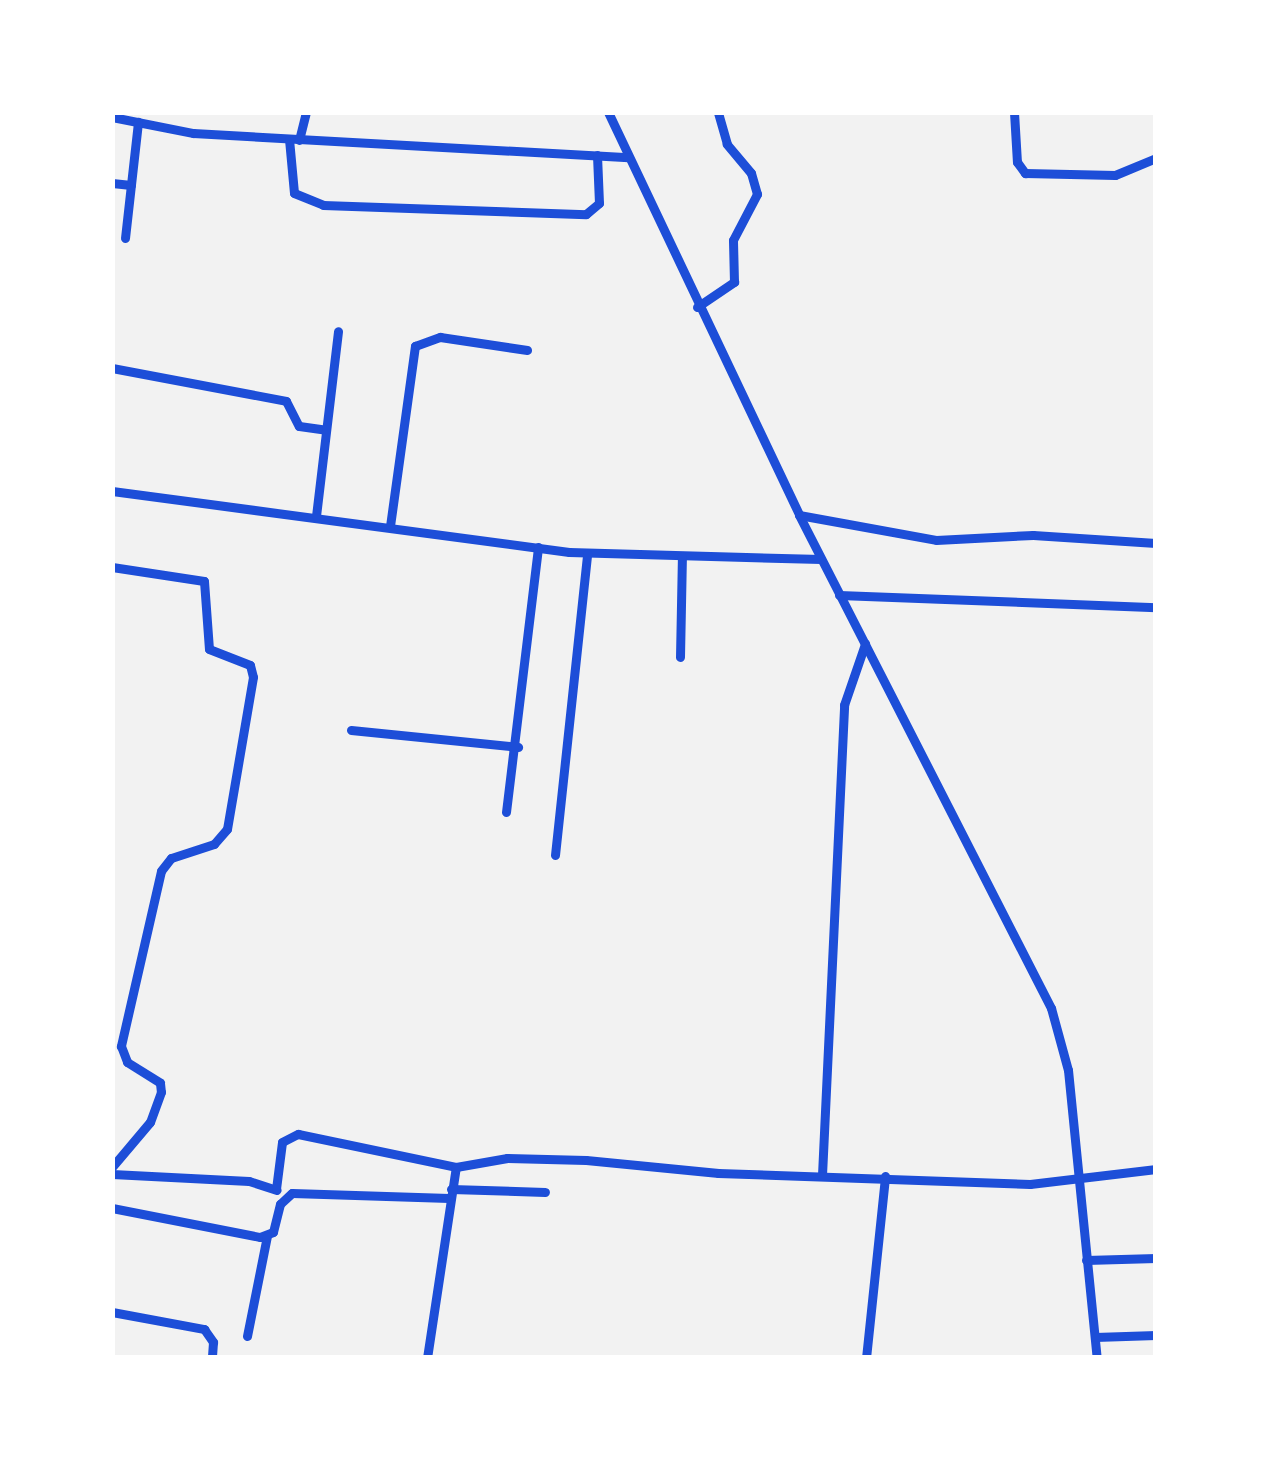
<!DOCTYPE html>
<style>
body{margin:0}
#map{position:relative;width:1268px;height:1470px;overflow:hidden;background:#f2f2f2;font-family:Overpass,sans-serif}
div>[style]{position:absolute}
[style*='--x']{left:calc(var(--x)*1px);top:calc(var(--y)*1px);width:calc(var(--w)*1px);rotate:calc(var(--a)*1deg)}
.minor>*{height:9px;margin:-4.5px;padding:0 4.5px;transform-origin:4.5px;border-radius:4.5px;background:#1d4ed8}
span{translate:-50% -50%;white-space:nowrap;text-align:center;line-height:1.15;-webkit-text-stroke:9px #fff;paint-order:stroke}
.frame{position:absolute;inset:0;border:115px solid #fff;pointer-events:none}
</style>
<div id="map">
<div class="minor">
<div style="--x:608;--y:112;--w:446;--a:64.6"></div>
<div style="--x:799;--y:515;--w:554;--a:62.93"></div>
<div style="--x:1051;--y:1008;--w:64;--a:74.7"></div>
<div style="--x:1068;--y:1070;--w:289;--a:84.3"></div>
<div style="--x:1014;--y:112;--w:50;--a:86.6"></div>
<div style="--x:1017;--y:162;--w:14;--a:54"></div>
<div style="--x:1025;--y:173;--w:90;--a:1.3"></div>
<div style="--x:1115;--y:175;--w:44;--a:-22.5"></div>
<div style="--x:112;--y:117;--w:83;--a:11.2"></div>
<div style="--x:193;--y:133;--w:436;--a:3.2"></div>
<div style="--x:289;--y:139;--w:54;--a:84.7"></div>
<div style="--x:294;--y:193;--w:31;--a:22"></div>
<div style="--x:323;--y:205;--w:263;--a:2"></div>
<div style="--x:586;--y:214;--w:17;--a:-40"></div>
<div style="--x:599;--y:203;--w:48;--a:-92.4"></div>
<div style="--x:299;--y:140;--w:29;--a:-76"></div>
<div style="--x:112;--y:183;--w:19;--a:6"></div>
<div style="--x:125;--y:238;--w:117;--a:-83.6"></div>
<div style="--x:697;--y:307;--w:45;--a:-34"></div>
<div style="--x:734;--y:282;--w:42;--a:-91.4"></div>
<div style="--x:733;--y:240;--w:52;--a:-62.4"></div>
<div style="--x:757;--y:194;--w:22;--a:-106"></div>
<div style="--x:751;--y:173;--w:38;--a:-130"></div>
<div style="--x:727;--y:144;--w:33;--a:-106"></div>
<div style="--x:112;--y:368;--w:177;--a:10.7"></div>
<div style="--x:286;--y:401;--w:28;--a:63"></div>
<div style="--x:299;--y:426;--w:27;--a:8"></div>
<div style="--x:112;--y:491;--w:461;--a:7.6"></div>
<div style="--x:569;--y:552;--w:252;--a:1.6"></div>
<div style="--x:799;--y:515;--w:139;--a:10.3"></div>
<div style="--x:936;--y:540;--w:97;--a:-3"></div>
<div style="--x:1033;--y:535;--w:123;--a:3.7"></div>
<div style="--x:316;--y:516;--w:186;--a:-83.2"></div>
<div style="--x:390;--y:526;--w:182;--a:-82.1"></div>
<div style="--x:415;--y:346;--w:27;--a:-20"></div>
<div style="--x:440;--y:337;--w:88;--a:8.5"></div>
<div style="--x:112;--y:567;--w:93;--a:8.7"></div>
<div style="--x:204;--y:581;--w:68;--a:85.8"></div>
<div style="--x:209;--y:649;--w:44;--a:21.3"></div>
<div style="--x:250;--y:665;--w:12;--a:76"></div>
<div style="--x:253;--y:677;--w:154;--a:99.7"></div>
<div style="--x:227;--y:829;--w:20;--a:131"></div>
<div style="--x:214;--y:844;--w:45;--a:162"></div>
<div style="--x:171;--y:858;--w:16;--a:128"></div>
<div style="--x:161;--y:871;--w:180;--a:102.9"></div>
<div style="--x:121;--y:1046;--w:17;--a:69"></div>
<div style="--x:127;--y:1062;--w:39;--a:32"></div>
<div style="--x:160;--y:1083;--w:9;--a:84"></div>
<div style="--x:161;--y:1092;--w:32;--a:110"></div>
<div style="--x:150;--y:1122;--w:59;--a:130.2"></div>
<div style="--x:839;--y:595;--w:317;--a:2.2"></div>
<div style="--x:680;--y:657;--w:101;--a:-88.9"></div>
<div style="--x:351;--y:730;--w:168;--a:5.8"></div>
<div style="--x:506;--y:812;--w:267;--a:-83.1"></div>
<div style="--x:555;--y:855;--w:303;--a:-83.9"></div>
<div style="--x:112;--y:1174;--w:137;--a:2.9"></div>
<div style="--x:249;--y:1181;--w:29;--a:18"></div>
<div style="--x:822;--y:1175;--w:471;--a:-87.3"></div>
<div style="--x:844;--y:705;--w:65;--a:-71"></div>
<div style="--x:276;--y:1189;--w:47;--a:-82.7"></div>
<div style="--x:282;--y:1142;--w:18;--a:-27"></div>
<div style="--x:298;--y:1134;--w:161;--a:11.8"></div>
<div style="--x:456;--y:1167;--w:52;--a:-10"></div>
<div style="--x:507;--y:1158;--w:79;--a:1.5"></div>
<div style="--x:586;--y:1160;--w:133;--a:5.6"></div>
<div style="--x:718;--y:1173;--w:312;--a:2"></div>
<div style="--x:1030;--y:1184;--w:127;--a:-6.8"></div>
<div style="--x:451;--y:1189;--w:94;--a:1.8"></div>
<div style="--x:112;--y:1208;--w:151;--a:11.1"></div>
<div style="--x:260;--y:1237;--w:14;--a:-21"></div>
<div style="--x:273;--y:1232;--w:29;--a:-76"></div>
<div style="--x:280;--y:1204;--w:16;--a:-43"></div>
<div style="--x:292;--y:1193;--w:157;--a:1.8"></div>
<div style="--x:1086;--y:1260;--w:70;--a:-1.6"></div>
<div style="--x:112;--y:1312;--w:94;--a:10.5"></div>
<div style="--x:204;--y:1329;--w:16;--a:55"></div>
<div style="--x:213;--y:1342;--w:16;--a:94"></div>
<div style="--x:247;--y:1336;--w:102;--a:-78.7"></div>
<div style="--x:1095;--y:1337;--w:61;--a:-1.9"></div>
<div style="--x:427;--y:1358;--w:193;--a:-81.4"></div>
<div style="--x:866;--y:1358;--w:183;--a:-84"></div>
</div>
<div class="frame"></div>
</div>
